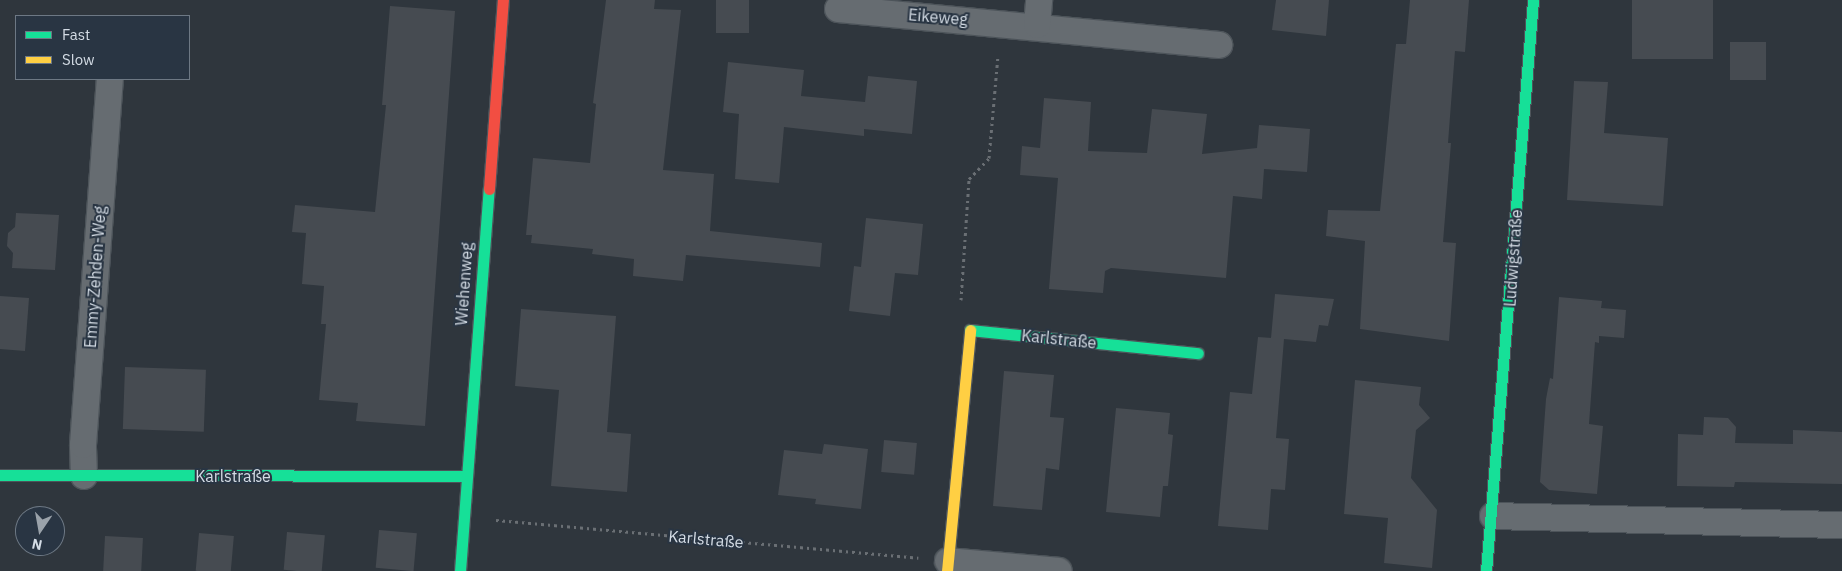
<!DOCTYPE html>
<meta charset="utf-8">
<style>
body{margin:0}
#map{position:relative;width:1842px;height:571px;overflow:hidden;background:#2f363d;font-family:"IBM Plex Sans",sans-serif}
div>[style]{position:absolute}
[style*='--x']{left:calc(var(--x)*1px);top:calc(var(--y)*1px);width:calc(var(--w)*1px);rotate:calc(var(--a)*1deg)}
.building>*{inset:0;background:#464b51;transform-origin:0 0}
.path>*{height:3px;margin-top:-1.5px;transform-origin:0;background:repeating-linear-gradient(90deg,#6a6f74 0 2.5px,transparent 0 6.5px)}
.roads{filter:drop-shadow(1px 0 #4d545a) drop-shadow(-1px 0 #4d545a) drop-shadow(0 1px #4d545a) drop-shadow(0 -1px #4d545a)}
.street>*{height:26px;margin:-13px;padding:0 13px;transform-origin:13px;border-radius:13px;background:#666c71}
.fast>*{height:11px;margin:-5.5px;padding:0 5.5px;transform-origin:5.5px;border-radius:5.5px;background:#16e098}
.slow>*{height:11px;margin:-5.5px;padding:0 5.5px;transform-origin:5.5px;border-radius:5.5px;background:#ffcf43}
.jam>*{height:11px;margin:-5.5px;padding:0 5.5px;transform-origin:5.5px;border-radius:5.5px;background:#f24e42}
span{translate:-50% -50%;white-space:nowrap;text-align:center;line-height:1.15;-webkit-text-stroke:4px #293543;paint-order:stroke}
.street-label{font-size:16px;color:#d4dce5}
.legend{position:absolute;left:15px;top:15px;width:175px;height:65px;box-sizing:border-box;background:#293543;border:1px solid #6d7884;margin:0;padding:6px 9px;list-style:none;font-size:15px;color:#d4dce5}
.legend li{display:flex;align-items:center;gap:10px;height:25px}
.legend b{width:25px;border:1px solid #6d7884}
.north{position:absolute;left:15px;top:506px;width:50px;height:50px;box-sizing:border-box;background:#293543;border:1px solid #6d7884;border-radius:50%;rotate:192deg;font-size:14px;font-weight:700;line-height:20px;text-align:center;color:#d4dce5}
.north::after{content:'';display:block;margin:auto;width:18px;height:22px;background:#9aa2aa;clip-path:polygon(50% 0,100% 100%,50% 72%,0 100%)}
</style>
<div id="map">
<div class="building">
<div style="clip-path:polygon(606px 0,655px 0,654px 9px,681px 10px,663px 170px,714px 174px,710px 231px,822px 243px,820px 267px,686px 255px,683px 281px,633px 276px,634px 259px,592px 254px,593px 249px,531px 243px,532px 235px,526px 235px,533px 158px,590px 163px,596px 104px,593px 103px)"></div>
<div style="left:716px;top:0;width:33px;height:33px"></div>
<div style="clip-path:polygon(1276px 0,1329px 0,1326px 36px,1272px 30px)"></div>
<div style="clip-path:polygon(1410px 0,1469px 0,1465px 52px,1455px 51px,1448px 143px,1451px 143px,1443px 242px,1456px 243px,1449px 341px,1360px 329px,1365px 241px,1326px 236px,1328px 210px,1380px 211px,1396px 44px,1406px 44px)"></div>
<div style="left:1632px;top:0;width:81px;height:59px"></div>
<div style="clip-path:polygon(390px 6px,455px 11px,425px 426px,356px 421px,358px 403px,319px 400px,326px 324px,321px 324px,324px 286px,302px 284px,306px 233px,292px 232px,295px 205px,375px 212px,386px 105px,382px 105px)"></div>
<div style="left:1730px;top:42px;width:36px;height:38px"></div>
<div style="clip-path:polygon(728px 62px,804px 70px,801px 96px,865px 102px,868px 76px,917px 81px,912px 134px,864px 129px,864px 136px,784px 127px,779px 183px,735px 179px,739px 114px,723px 112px)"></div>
<div style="clip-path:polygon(1574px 81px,1608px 82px,1604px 133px,1668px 138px,1663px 206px,1567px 200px)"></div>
<div style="clip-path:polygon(1044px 98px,1091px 102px,1088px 151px,1147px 153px,1152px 109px,1207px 114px,1202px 154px,1257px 148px,1259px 125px,1310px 129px,1307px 172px,1264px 169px,1262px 199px,1233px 196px,1226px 278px,1111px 268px,1105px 271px,1103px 293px,1049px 289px,1058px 178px,1020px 175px,1022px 146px,1040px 148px)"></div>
<div style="clip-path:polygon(16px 213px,59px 215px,55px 270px,12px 268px,13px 253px,7px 246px,8px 233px,15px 227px)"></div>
<div style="clip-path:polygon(866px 218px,923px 224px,918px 275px,895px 273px,890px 316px,849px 311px,854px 266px,861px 267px)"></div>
<div style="clip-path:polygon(1275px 294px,1334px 299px,1328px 326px,1319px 325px,1316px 342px,1284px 339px,1276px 438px,1289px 439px,1285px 490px,1271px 489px,1268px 530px,1218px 526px,1230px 392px,1252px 394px,1258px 337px,1274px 338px,1271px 338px)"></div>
<div style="clip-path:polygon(0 296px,29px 298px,25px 351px,0 349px)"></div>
<div style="clip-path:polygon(1559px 297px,1602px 301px,1601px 308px,1626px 310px,1624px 338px,1599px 336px,1599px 343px,1595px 342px,1589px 424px,1603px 426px,1597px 494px,1549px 490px,1540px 482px,1546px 399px,1550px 378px,1553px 379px)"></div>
<div style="clip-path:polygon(521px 309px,616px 316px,607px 432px,631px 434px,627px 492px,551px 486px,559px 390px,515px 386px)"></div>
<div style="left:125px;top:367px;width:81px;height:62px;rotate:2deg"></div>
<div style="clip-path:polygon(1004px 371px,1054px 375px,1050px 417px,1064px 418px,1059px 470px,1046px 468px,1042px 510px,993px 506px)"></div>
<div style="clip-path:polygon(1355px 380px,1421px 387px,1419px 405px,1430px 418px,1416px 430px,1411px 478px,1437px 510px,1432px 568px,1384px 563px,1388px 518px,1344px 514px)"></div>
<div style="clip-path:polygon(1116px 408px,1170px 413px,1168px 434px,1173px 435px,1168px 486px,1163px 486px,1160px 517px,1106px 512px)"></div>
<div style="clip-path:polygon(1704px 417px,1728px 418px,1736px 427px,1735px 443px,1793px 444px,1793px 430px,1842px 432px,1842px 484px,1735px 482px,1734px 487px,1677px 486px,1678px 434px,1703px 435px)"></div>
<div style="left:884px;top:440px;width:33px;height:32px;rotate:5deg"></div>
<div style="clip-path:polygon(824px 444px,868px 449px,861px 509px,815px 504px,816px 499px,778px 495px,784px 450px,822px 454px)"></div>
<div style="left:379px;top:530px;width:38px;height:38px;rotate:5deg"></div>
<div style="left:287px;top:532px;width:38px;height:38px;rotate:5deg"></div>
<div style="left:199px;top:533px;width:35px;height:38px;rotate:5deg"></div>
<div style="left:105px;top:536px;width:38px;height:35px;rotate:3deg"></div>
</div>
<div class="path">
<div style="--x:961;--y:300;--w:121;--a:-86.2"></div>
<div style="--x:969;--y:179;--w:29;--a:-46"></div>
<div style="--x:989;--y:158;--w:103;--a:-85"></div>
<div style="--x:496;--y:520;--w:424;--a:5.1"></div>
</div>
<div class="roads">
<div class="street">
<div style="--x:838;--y:9;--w:383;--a:5.4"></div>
<div style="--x:1037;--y:25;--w:25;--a:-85"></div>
<div style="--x:84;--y:476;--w:31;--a:-92"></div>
<div style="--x:83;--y:445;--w:367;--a:-85.8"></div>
<div style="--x:1493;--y:516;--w:349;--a:1.5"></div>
<div style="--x:948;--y:561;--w:111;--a:5.1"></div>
</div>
<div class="fast">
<div style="--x:970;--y:330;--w:229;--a:5.8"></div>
<div style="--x:0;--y:475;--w:466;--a:0.1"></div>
<div style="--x:460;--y:571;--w:383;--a:-85.7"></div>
<div style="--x:1486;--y:571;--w:573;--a:-85.29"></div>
</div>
<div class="slow">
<div style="--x:947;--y:571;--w:242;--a:-84.5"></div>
</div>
<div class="jam">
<div style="--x:489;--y:189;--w:190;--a:-85.8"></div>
</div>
</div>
<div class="street-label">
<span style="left:938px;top:17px;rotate:5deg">Eikeweg</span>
<span style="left:1513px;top:258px;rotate:-86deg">Ludwigstraße</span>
<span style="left:95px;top:277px;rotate:-86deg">Emmy-Zehden-Weg</span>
<span style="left:464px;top:284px;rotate:-86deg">Wiehenweg</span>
<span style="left:1059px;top:339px;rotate:6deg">Karlstraße</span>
<span style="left:233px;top:476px">Karlstraße</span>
<span style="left:706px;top:539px;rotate:5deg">Karlstraße</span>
</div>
<ul class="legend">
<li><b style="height:6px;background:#16e098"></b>Fast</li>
<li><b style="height:6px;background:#ffcf43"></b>Slow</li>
</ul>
<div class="north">N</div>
</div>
